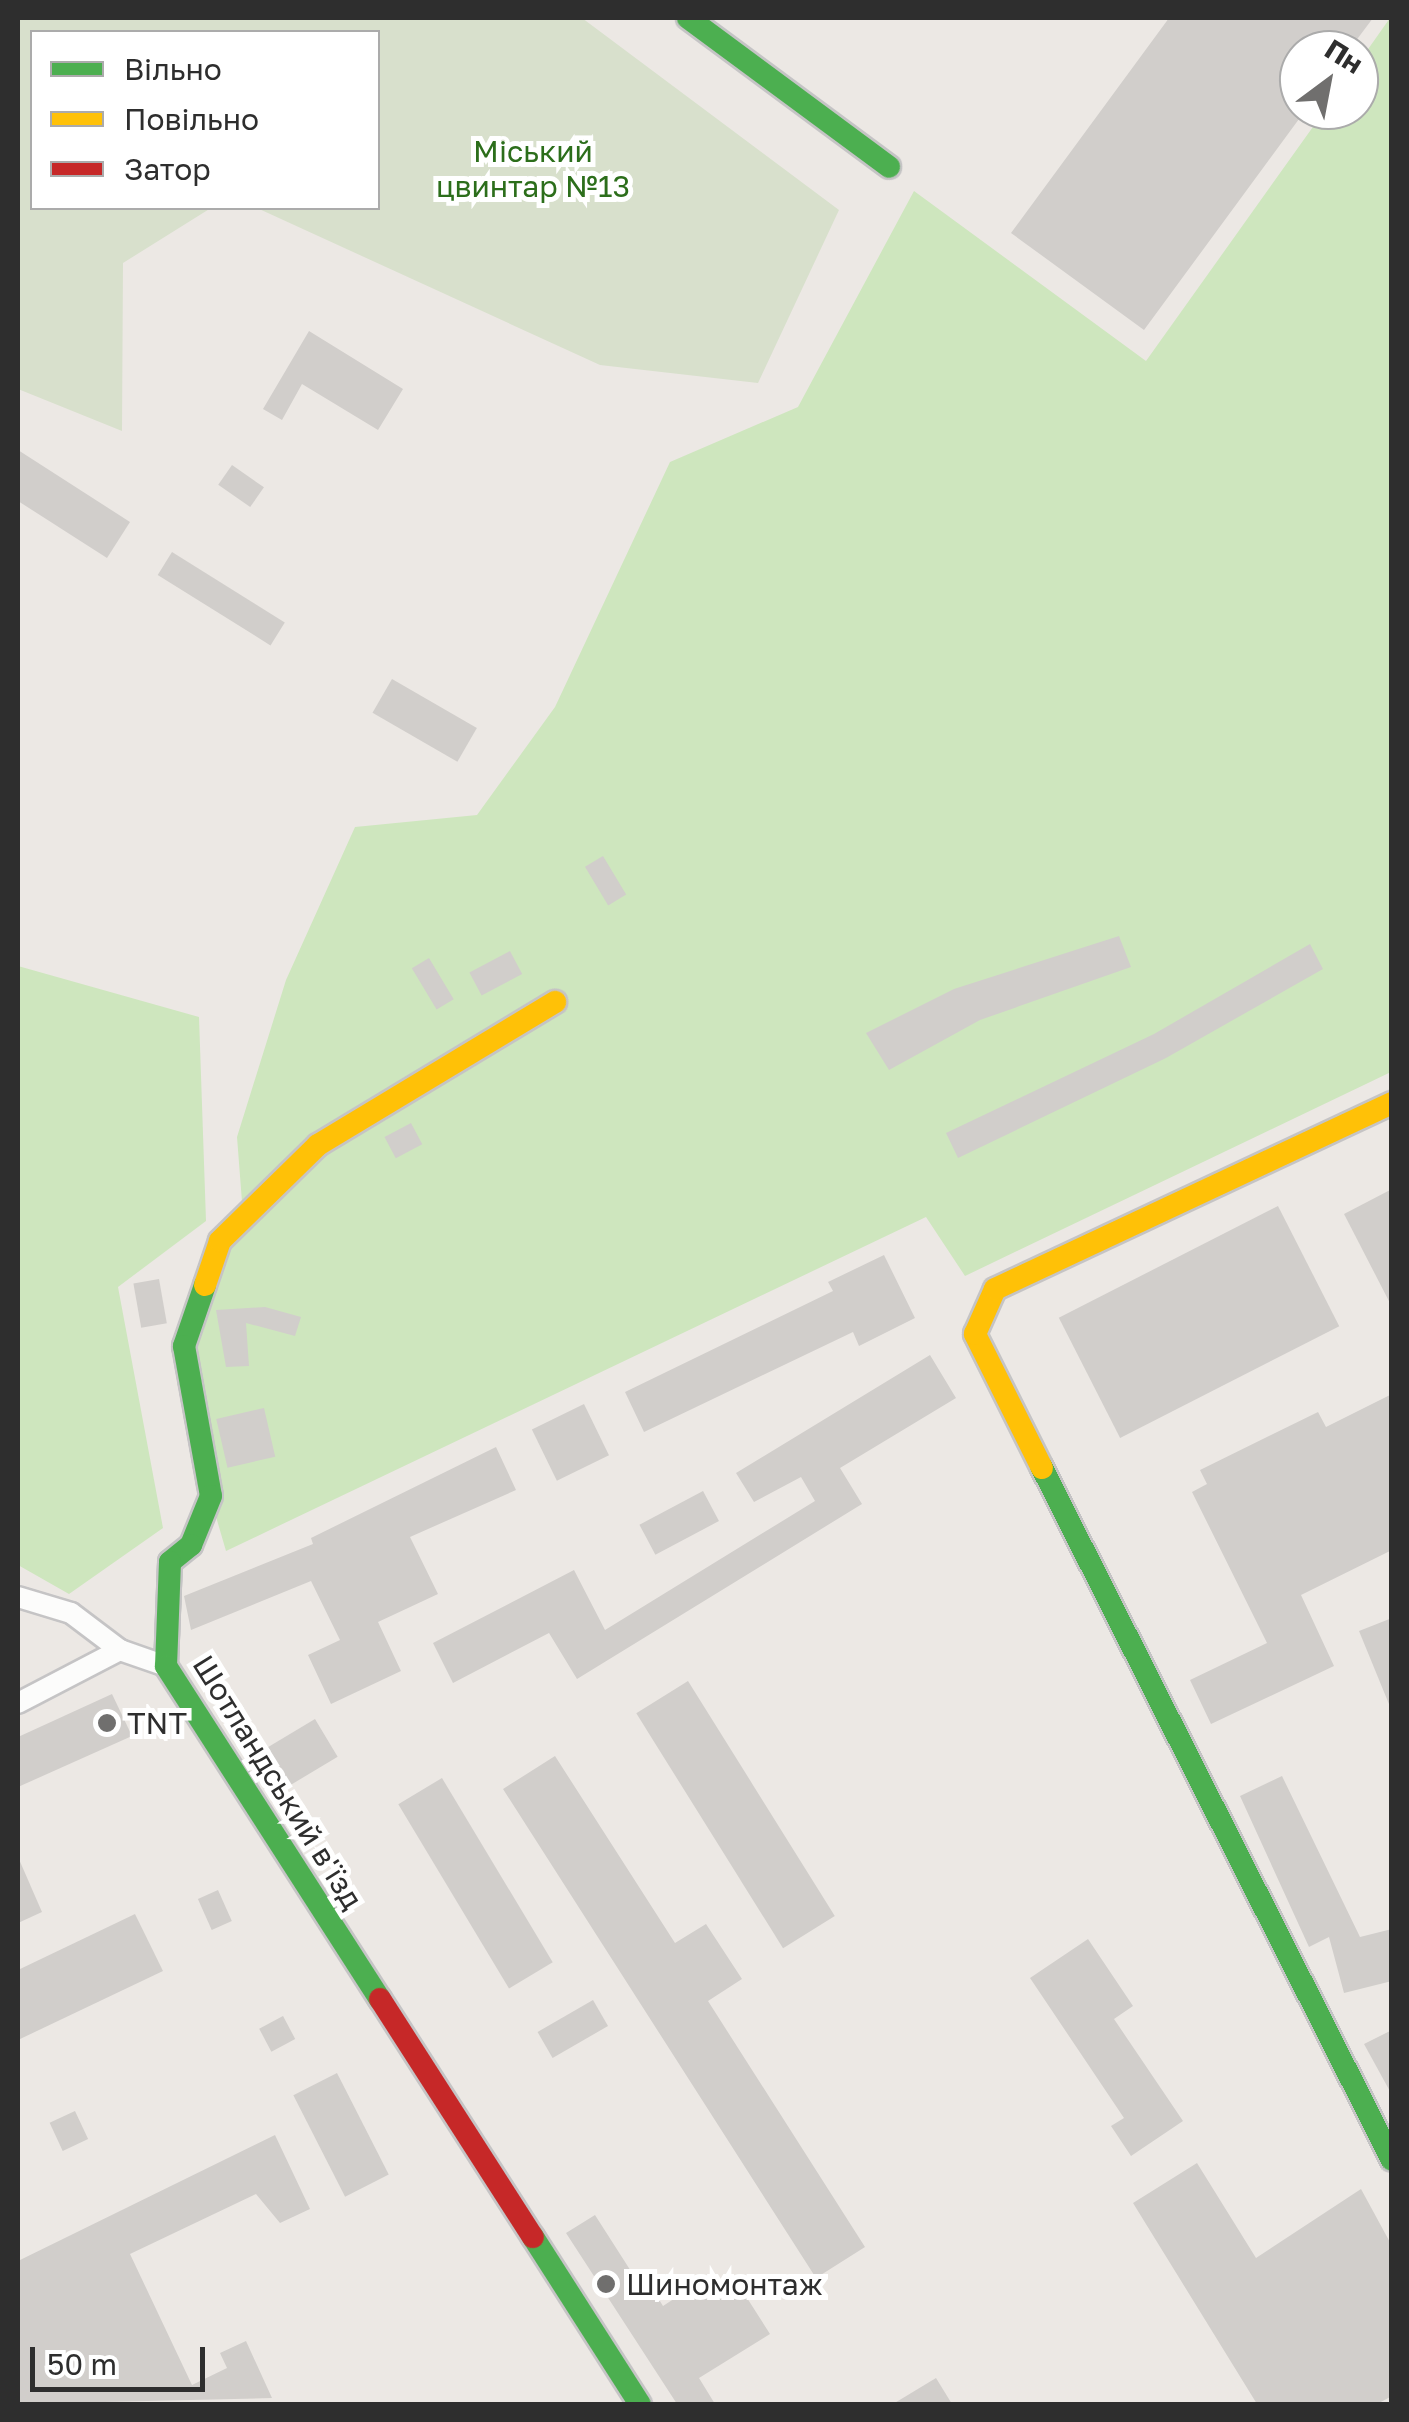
<!DOCTYPE html>
<meta charset="utf-8">
<style>
body{margin:0}
#map{position:relative;width:1409px;height:2422px;overflow:hidden;background:#ece8e4;font-family:"Golos Text",sans-serif}
div>[style]{position:absolute}
[style*='--x']{left:calc(var(--x)*1px);top:calc(var(--y)*1px);width:calc(var(--w)*1px);rotate:calc(var(--a)*1deg)}
.green>*{inset:0;background:#cee6be}
.cemetery>*{inset:0;background:#d8e0cc}
.building>*{inset:0;background:#d1cecb;transform-origin:0 0}
.roads{filter:drop-shadow(2px 0 #c5c4c5) drop-shadow(-2px 0 #c5c4c5) drop-shadow(0 2px #c5c4c5) drop-shadow(0 -2px #c5c4c5)}
.street>*{height:20px;margin:-10px;padding:0 10px;transform-origin:10px;border-radius:10px;background:#fcfcfb}
.fast>*{height:22px;margin:-11px;padding:0 11px;transform-origin:11px;border-radius:11px;background:#4caf50}
.slow>*{height:22px;margin:-11px;padding:0 11px;transform-origin:11px;border-radius:11px;background:#ffc107}
.jam>*{height:22px;margin:-11px;padding:0 11px;transform-origin:11px;border-radius:11px;background:#c62828}
.dots>*{width:28px;height:28px;translate:-50% -50%;box-sizing:border-box;border:5px solid #fff;border-radius:50%}
span{translate:-50% -50%;white-space:nowrap;text-align:center;line-height:1.15;-webkit-text-stroke:10px #fff;paint-order:stroke}
.park-label{font-size:30px;color:#2c6e1b}
.poi-label{font-size:30px;color:#2e2e2e}
.left{translate:0 -50%;text-align:left}
.street-label{font-size:30px;color:#2e2e2e}
.frame{position:absolute;inset:0;border:20px solid #2e2e2e;pointer-events:none}
.legend{position:absolute;left:30px;top:30px;width:350px;height:180px;box-sizing:border-box;background:#fff;border:2px solid #ababab;margin:0;padding:12px 18px;list-style:none;font-size:30px;color:#2e2e2e}
.legend li{display:flex;align-items:center;gap:20px;height:50px}
.legend b{width:50px;border:2px solid #ababab}
.north{position:absolute;left:1279px;top:30px;width:100px;height:100px;box-sizing:border-box;background:#fff;border:2px solid #ababab;border-radius:50%;rotate:32deg;font-size:28px;font-weight:700;line-height:40px;text-align:center;color:#2e2e2e}
.north::after{content:'';display:block;margin:auto;width:35px;height:45px;background:#706f6e;clip-path:polygon(50% 0,100% 100%,50% 72%,0 100%)}
.scale{position:absolute;left:30px;top:2347px;width:175px;height:45px;box-sizing:border-box;border:5px solid #2e2e2e;border-top:0;padding-left:12px;font-size:30px;line-height:35px;white-space:nowrap;color:#2e2e2e;-webkit-text-stroke:8px #fff;paint-order:stroke}
</style>
<div id="map">
<div class="green">
<div style="clip-path:polygon(1390px 18px,1391px 1072px,965px 1276px,926px 1217px,226px 1551px,177px 1383px,242px 1202px,237px 1137px,286px 980px,355px 827px,477px 815px,555px 707px,670px 462px,798px 407px,914px 191px,1146px 361px,1325px 110px,1359px 110px,1359px 62px)"></div>
<div style="clip-path:polygon(18px 966px,199px 1017px,206px 1221px,118px 1287px,163px 1528px,69px 1594px,18px 1565px)"></div>
</div>
<div class="cemetery">
<div style="clip-path:polygon(18px 18px,582px 18px,839px 210px,758px 383px,600px 365px,257px 208px,378px 208px,378px 32px,32px 32px,32px 208px,211px 208px,123px 263px,122px 431px,18px 389px)"></div>
</div>
<div class="building">
<div style="clip-path:polygon(1169px 18px,1373px 18px,1349px 50px,1299px 50px,1299px 119px,1144px 330px,1011px 233px)"></div>
<div style="clip-path:polygon(309px 331px,403px 389px,378px 430px,302px 384px,282px 420px,263px 409px)"></div>
<div style="clip-path:polygon(18px 450px,130px 522px,107px 558px,18px 501px)"></div>
<div style="left:232px;top:465px;width:39px;height:24px;rotate:35deg"></div>
<div style="left:172px;top:552px;width:133px;height:27px;rotate:32deg"></div>
<div style="left:392px;top:679px;width:98px;height:39px;rotate:30deg"></div>
<div style="left:603px;top:856px;width:45px;height:21px;rotate:59deg"></div>
<div style="clip-path:polygon(1119px 936px,1131px 967px,980px 1020px,889px 1070px,866px 1033px,954px 989px)"></div>
<div style="clip-path:polygon(1310px 944px,1323px 969px,1166px 1058px,958px 1158px,946px 1133px,1154px 1034px)"></div>
<div style="left:510px;top:951px;width:26px;height:46px;rotate:62deg"></div>
<div style="left:429px;top:958px;width:48px;height:20px;rotate:59deg"></div>
<div style="left:411px;top:1123px;width:24px;height:30px;rotate:62deg"></div>
<div style="clip-path:polygon(1392px 1189px,1392px 1307px,1344px 1214px)"></div>
<div style="left:1278px;top:1206px;width:135px;height:246px;rotate:63deg"></div>
<div style="clip-path:polygon(884px 1255px,915px 1318px,859px 1346px,853px 1332px,644px 1432px,625px 1392px,833px 1291px,828px 1282px)"></div>
<div style="left:159px;top:1279px;width:45px;height:26px;rotate:80deg"></div>
<div style="clip-path:polygon(265px 1307px,301px 1317px,295px 1336px,246px 1323px,249px 1366px,226px 1367px,216px 1310px)"></div>
<div style="clip-path:polygon(930px 1355px,956px 1398px,840px 1468px,862px 1504px,577px 1679px,549px 1633px,453px 1683px,433px 1643px,574px 1570px,605px 1630px,815px 1501px,801px 1477px,754px 1502px,736px 1473px)"></div>
<div style="clip-path:polygon(1392px 1394px,1392px 1550px,1301px 1595px,1334px 1666px,1211px 1724px,1190px 1680px,1267px 1643px,1192px 1492px,1207px 1484px,1200px 1470px,1318px 1412px,1326px 1427px)"></div>
<div style="left:584px;top:1404px;width:57px;height:58px;rotate:64deg"></div>
<div style="left:264px;top:1408px;width:50px;height:49px;rotate:77deg"></div>
<div style="clip-path:polygon(496px 1447px,516px 1490px,410px 1537px,438px 1594px,378px 1622px,401px 1671px,331px 1704px,308px 1655px,340px 1640px,311px 1581px,191px 1630px,184px 1596px,313px 1544px,311px 1538px)"></div>
<div style="left:703px;top:1491px;width:34px;height:72px;rotate:62deg"></div>
<div style="clip-path:polygon(1392px 1618px,1392px 1709px,1391px 1709px,1359px 1631px)"></div>
<div style="left:688px;top:1681px;width:277px;height:61px;rotate:58deg"></div>
<div style="clip-path:polygon(112px 1694px,132px 1736px,18px 1787px,18px 1737px)"></div>
<div style="left:315px;top:1719px;width:44px;height:55px;rotate:59deg"></div>
<div style="clip-path:polygon(555px 1756px,675px 1943px,706px 1924px,742px 1979px,708px 2001px,865px 2247px,816px 2278px,503px 1789px)"></div>
<div style="clip-path:polygon(1282px 1776px,1360px 1937px,1392px 1929px,1392px 1981px,1344px 1993px,1329px 1937px,1309px 1947px,1240px 1796px)"></div>
<div style="left:442px;top:1778px;width:215px;height:51px;rotate:59deg"></div>
<div style="clip-path:polygon(18px 1857px,42px 1912px,18px 1923px)"></div>
<div style="left:218px;top:1890px;width:34px;height:22px;rotate:66deg"></div>
<div style="clip-path:polygon(135px 1914px,163px 1971px,18px 2040px,18px 1970px)"></div>
<div style="clip-path:polygon(1088px 1939px,1133px 2006px,1114px 2019px,1183px 2121px,1131px 2156px,1111px 2126px,1124px 2118px,1030px 1978px)"></div>
<div style="left:593px;top:2000px;width:30px;height:64px;rotate:60deg"></div>
<div style="left:283px;top:2016px;width:26px;height:27px;rotate:62deg"></div>
<div style="clip-path:polygon(1392px 2030px,1392px 2095px,1364px 2044px)"></div>
<div style="left:337px;top:2073px;width:114px;height:49px;rotate:63deg"></div>
<div style="left:75px;top:2111px;width:31px;height:28px;rotate:65deg"></div>
<div style="clip-path:polygon(275px 2135px,310px 2209px,280px 2223px,256px 2194px,130px 2254px,192px 2385px,227px 2368px,220px 2353px,246px 2341px,272px 2398px,18px 2404px,18px 2261px)"></div>
<div style="clip-path:polygon(1197px 2163px,1256px 2258px,1361px 2189px,1392px 2246px,1392px 2396px,1377px 2404px,1257px 2404px,1133px 2203px)"></div>
<div style="clip-path:polygon(595px 2215px,643px 2290px,650px 2285px,663px 2306px,689px 2289px,696px 2300px,733px 2276px,770px 2334px,699px 2378px,715px 2404px,677px 2404px,566px 2233px)"></div>
<div style="clip-path:polygon(936px 2378px,952px 2404px,893px 2404px)"></div>
</div>
<div class="roads">
<div class="street">
<div style="--x:18;--y:1597;--w:55;--a:16.8"></div>
<div style="--x:71;--y:1613;--w:61;--a:37.1"></div>
<div style="--x:120;--y:1650;--w:49;--a:19.2"></div>
<div style="--x:18;--y:1703;--w:115;--a:-27.5"></div>
</div>
<div class="fast">
<div style="--x:688;--y:18;--w:250;--a:36.5"></div>
<div style="--x:205;--y:1285;--w:65;--a:109"></div>
<div style="--x:184;--y:1346;--w:152;--a:79.8"></div>
<div style="--x:211;--y:1496;--w:53;--a:112.2"></div>
<div style="--x:191;--y:1545;--w:27;--a:141"></div>
<div style="--x:170;--y:1562;--w:104;--a:92.2"></div>
<div style="--x:166;--y:1666;--w:396;--a:57.3"></div>
<div style="--x:1042;--y:1468;--w:775;--a:63.17"></div>
<div style="--x:533;--y:2237;--w:198;--a:57.4"></div>
</div>
<div class="slow">
<div style="--x:205;--y:1285;--w:46;--a:-71.2"></div>
<div style="--x:220;--y:1241;--w:137;--a:-44.4"></div>
<div style="--x:318;--y:1145;--w:277;--a:-31.1"></div>
<div style="--x:1042;--y:1468;--w:150;--a:-116.6"></div>
<div style="--x:975;--y:1334;--w:49;--a:-66"></div>
<div style="--x:995;--y:1289;--w:438;--a:-25.1"></div>
</div>
<div class="jam">
<div style="--x:380;--y:1999;--w:283;--a:57.3"></div>
</div>
</div>
<div class="dots">
<div style="left:107px;top:1723px;background:#706f6e"></div>
<div style="left:606px;top:2284px;background:#706f6e"></div>
</div>
<div class="park-label">
<span style="left:533px;top:168px">Міський<br>цвинтар №13</span>
</div>
<div class="poi-label">
<span class="left" style="left:127px;top:1723px">TNT</span>
<span class="left" style="left:626px;top:2284px">Шиномонтаж</span>
</div>
<div class="street-label">
<span style="left:278px;top:1782px;rotate:58deg">Шотландський в'їзд</span>
</div>
<div class="frame"></div>
<ul class="legend">
<li><b style="height:12px;background:#4caf50"></b>Вільно</li>
<li><b style="height:12px;background:#ffc107"></b>Повільно</li>
<li><b style="height:12px;background:#c62828"></b>Затор</li>
</ul>
<div class="north">Пн</div>
<div class="scale">50 m</div>
</div>
